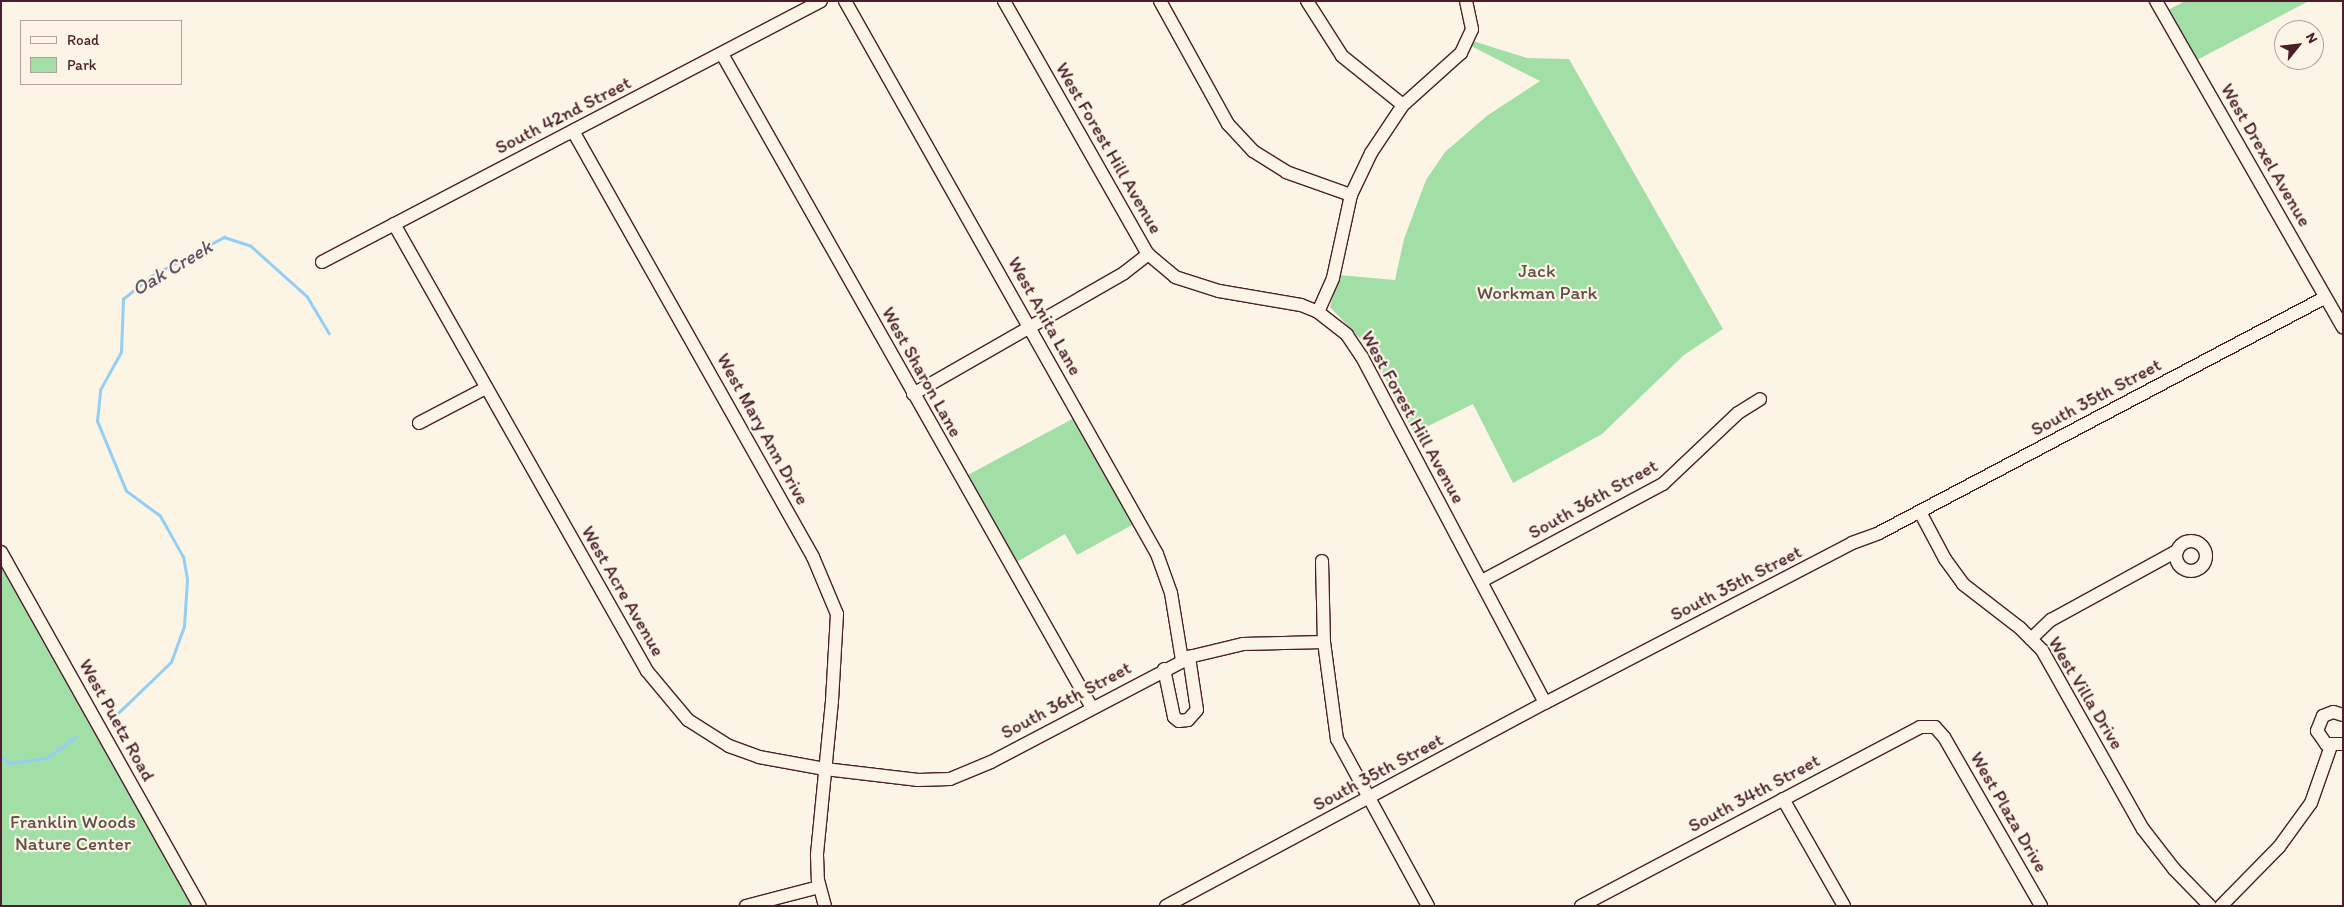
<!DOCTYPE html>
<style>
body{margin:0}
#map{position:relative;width:2344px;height:907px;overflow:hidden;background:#fcf5e5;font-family:Itim,sans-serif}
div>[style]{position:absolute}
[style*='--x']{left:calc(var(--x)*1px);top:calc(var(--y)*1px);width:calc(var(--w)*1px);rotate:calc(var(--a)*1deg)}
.green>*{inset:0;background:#a2dfa7}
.stream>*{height:2.5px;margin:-1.25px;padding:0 1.25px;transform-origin:1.25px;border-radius:1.25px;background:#95cef5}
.roads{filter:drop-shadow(1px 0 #4a1f2b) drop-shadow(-1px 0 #4a1f2b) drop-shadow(0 1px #4a1f2b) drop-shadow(0 -1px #4a1f2b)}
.minor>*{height:12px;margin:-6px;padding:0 6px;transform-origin:6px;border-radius:6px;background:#fcf5e5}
.minor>.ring{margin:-6px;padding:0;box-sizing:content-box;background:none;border:12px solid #fcf5e5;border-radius:50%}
span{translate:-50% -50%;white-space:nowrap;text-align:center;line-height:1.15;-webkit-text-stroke:4.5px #fcf5e5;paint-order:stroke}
.street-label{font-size:19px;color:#4a1f2b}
.park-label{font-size:19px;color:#604f4a}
.water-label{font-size:20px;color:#605468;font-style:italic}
.frame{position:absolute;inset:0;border:2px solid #4a1f2b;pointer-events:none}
.legend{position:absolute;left:20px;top:20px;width:162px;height:65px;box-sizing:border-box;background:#fcf5e5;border:1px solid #b59f9b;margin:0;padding:6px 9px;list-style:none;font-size:15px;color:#4a1f2b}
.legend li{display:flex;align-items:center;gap:10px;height:25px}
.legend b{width:25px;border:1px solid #b59f9b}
.north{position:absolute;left:2274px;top:20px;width:50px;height:50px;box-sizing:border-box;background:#fcf5e5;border:1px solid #b59f9b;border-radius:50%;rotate:61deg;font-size:14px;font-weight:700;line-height:20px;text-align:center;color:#4a1f2b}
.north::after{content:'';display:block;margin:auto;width:18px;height:22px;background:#4a1f2b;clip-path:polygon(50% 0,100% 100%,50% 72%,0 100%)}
</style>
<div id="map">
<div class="green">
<div style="clip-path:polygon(2185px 1px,2309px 1px,2197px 60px,2168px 10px)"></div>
<div style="clip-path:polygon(1473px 41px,1527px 58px,1569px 59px,1723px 329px,1684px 355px,1602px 434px,1513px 483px,1473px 404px,1414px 433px,1369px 348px,1330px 307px,1339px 275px,1395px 280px,1404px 239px,1426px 180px,1445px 152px,1488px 115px,1540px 81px,1471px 46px)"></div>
<div style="clip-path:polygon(1074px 418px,1134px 524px,1077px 555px,1065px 534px,1015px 563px,966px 476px)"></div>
<div style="clip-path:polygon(1px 563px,197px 906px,1px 906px)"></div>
</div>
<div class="stream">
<div style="--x:114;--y:717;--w:79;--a:-44"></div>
<div style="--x:171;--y:662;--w:38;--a:-70"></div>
<div style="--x:184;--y:626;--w:47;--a:-86.3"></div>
<div style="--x:187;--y:579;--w:22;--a:-100"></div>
<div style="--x:183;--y:557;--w:47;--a:-119.3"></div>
<div style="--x:160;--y:516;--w:42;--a:-143.7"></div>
<div style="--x:126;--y:491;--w:76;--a:-112.5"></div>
<div style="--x:97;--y:421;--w:31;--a:-84"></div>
<div style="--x:100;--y:390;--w:43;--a:-61.1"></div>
<div style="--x:121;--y:352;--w:53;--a:-87.8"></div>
<div style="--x:123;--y:299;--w:36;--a:-39"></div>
<div style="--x:151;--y:276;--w:83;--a:-28.1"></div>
<div style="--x:224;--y:237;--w:28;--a:18"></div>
<div style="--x:251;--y:246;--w:75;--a:41.8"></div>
<div style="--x:307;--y:296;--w:43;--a:59.3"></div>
<div style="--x:1;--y:757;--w:11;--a:34"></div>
<div style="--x:10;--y:763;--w:37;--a:-8"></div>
<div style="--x:47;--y:758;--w:36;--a:-37"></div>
</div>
<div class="roads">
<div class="minor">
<div style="--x:845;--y:1;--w:635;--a:60.57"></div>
<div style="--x:1157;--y:554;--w:41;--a:70.3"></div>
<div style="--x:1171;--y:593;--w:68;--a:80.7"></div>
<div style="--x:1004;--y:1;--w:291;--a:60.4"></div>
<div style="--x:1148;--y:254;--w:35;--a:40"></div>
<div style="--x:1175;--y:277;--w:46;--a:17.7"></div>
<div style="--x:1219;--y:291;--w:83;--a:9.7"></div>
<div style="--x:1301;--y:305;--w:18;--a:22"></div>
<div style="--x:1318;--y:312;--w:37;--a:38"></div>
<div style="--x:1347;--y:335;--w:27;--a:56"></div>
<div style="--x:1362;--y:357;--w:391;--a:62.1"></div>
<div style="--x:1160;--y:1;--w:141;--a:61.1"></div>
<div style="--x:1228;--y:124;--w:37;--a:47"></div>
<div style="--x:1253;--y:151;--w:39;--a:32"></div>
<div style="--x:1286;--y:172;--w:69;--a:19.5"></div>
<div style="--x:1307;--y:1;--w:65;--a:57.5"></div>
<div style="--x:1342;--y:56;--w:78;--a:38.8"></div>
<div style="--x:2156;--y:1;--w:376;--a:60.2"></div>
<div style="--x:722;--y:54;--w:751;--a:60.5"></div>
<div style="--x:573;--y:131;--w:489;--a:60.6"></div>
<div style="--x:813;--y:557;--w:62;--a:67.2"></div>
<div style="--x:837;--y:614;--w:87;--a:93.3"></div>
<div style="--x:832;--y:701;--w:155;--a:95.6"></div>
<div style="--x:817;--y:855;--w:25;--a:88"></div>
<div style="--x:818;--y:880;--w:27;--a:75"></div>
<div style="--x:394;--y:224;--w:514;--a:60.49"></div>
<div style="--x:647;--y:671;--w:64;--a:50.1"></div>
<div style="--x:688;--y:720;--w:49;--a:32.4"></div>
<div style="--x:729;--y:746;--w:32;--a:20"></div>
<div style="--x:759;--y:757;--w:67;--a:10.3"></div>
<div style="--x:825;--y:769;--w:94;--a:6.7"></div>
<div style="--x:918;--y:780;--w:32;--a:-2"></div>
<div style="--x:950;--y:779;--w:44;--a:-22.5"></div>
<div style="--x:991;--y:762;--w:228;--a:-27.7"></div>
<div style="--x:1193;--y:656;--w:51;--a:-13.5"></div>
<div style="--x:1243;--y:644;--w:81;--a:-1.4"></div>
<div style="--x:322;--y:262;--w:563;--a:-27.61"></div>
<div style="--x:1318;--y:312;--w:37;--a:-66"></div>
<div style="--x:1333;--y:278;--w:85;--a:-77.8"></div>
<div style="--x:1351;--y:195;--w:47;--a:-64.5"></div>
<div style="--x:1371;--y:153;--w:58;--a:-56.3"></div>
<div style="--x:1403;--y:105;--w:78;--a:-41.9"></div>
<div style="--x:1461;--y:53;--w:26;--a:-65"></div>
<div style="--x:1472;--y:29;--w:29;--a:-102"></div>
<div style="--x:913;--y:394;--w:243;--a:-29.8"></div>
<div style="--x:1124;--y:273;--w:31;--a:-38"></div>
<div style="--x:419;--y:423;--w:76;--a:-27.6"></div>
<div style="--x:1920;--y:512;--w:53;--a:62"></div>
<div style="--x:1945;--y:559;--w:31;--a:54"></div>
<div style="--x:1963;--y:584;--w:72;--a:37.7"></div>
<div style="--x:2020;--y:628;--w:31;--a:45"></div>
<div style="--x:2042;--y:650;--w:206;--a:60.6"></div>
<div style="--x:2143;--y:829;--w:51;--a:52.2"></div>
<div style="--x:2174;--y:869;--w:52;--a:45.8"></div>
<div class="ring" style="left:2176px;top:541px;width:18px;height:18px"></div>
<div style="--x:1;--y:552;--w:406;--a:60.7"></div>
<div style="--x:1322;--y:561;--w:81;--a:88.6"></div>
<div style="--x:1324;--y:642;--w:98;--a:82.4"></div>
<div style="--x:1337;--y:739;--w:190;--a:61.4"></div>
<div style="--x:1482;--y:581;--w:205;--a:-28.2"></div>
<div style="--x:1663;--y:484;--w:103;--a:-43.4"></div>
<div style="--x:1738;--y:413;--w:26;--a:-32"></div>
<div style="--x:2031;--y:639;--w:28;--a:-44"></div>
<div style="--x:2051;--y:620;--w:144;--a:-28.7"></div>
<div style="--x:1164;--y:669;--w:49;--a:78.2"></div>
<div style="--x:1174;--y:717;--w:6;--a:39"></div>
<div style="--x:1179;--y:721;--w:9;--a:-6"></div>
<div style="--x:1188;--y:720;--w:13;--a:-48"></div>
<div style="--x:1197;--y:710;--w:54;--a:-98.6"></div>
<div style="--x:2343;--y:715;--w:10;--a:-163"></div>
<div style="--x:2333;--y:712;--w:11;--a:158"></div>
<div style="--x:2323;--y:716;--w:16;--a:112"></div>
<div style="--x:2317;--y:731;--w:16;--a:55"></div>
<div style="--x:2326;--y:744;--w:17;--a:0"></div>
<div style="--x:1783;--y:799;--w:123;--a:60.3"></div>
<div style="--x:746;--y:906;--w:75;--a:-14.6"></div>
<div style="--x:1166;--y:906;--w:430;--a:-28.2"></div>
<div style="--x:1545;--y:703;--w:346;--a:-27.5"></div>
<div style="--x:1852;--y:543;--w:29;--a:-20"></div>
<div style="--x:1879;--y:533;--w:505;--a:-27.83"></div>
<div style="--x:1581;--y:906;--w:383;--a:-27.8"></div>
<div style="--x:1920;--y:727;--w:15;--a:0"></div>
<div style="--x:1935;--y:727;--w:13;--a:48"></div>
<div style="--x:1944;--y:737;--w:195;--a:60.1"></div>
<div style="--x:2221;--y:906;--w:83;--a:-45.5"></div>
<div style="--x:2279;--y:847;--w:54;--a:-54"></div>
<div style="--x:2311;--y:803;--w:60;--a:-70.7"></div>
</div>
</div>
<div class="street-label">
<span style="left:563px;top:115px;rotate:-27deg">South 42nd Street</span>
<span style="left:1109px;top:148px;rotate:60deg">West Forest Hill Avenue</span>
<span style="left:2266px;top:155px;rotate:60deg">West Drexel Avenue</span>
<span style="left:1045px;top:316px;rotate:61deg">West Anita Lane</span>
<span style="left:922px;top:372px;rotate:61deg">West Sharon Lane</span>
<span style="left:2096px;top:397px;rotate:-28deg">South 35th Street</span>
<span style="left:1413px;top:417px;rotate:61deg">West Forest Hill Avenue</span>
<span style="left:763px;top:429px;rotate:61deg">West Mary Ann Drive</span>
<span style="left:1593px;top:499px;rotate:-29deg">South 36th Street</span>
<span style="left:1736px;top:583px;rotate:-27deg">South 35th Street</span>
<span style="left:623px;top:591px;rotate:60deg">West Acre Avenue</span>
<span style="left:2086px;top:693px;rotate:59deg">West Villa Drive</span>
<span style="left:1066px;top:700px;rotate:-28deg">South 36th Street</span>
<span style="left:117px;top:720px;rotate:61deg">West Puetz Road</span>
<span style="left:1378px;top:772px;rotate:-28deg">South 35th Street</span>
<span style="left:1754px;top:793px;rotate:-28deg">South 34th Street</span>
<span style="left:2009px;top:812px;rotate:60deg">West Plaza Drive</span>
</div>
<div class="park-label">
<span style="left:1537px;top:282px">Jack<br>Workman Park</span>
<span style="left:73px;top:833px">Franklin Woods<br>Nature Center</span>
</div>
<div class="water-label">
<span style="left:172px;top:268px;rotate:-31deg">Oak Creek</span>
</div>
<div class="frame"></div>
<ul class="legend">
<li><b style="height:6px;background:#fcf5e5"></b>Road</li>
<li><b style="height:14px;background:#a2dfa7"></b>Park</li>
</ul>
<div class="north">N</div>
</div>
